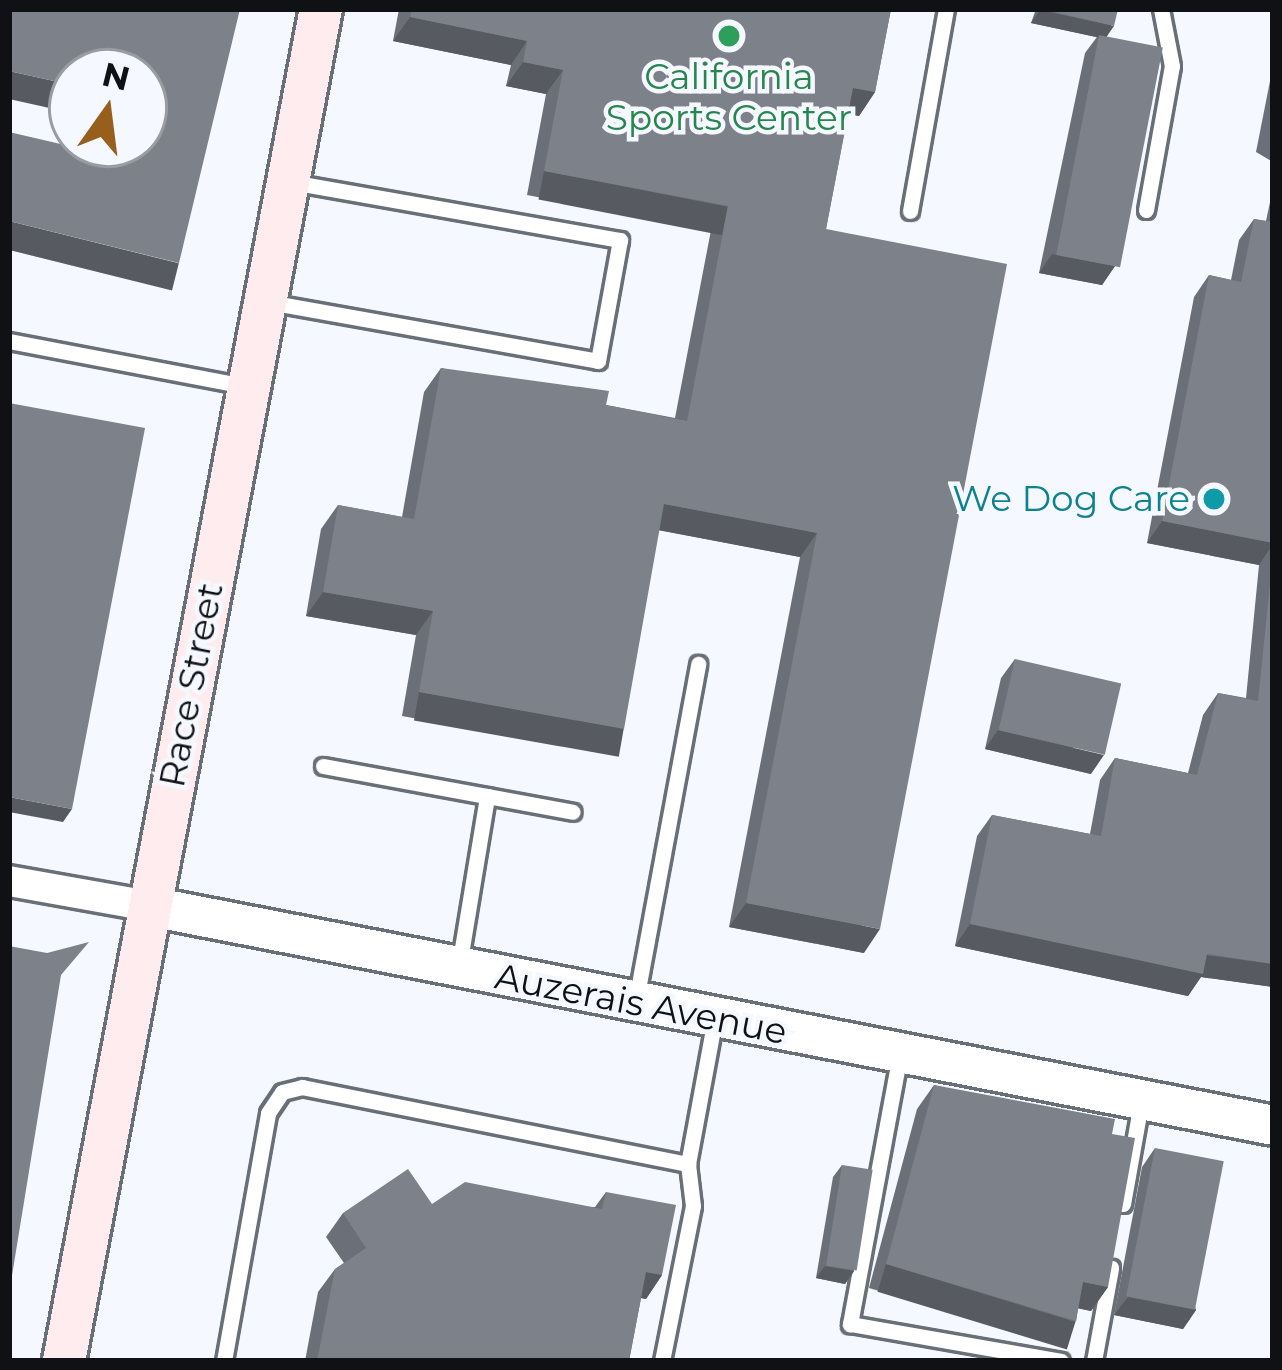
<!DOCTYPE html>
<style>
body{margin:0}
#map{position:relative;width:1282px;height:1370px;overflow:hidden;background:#f5f8fe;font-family:Montserrat,sans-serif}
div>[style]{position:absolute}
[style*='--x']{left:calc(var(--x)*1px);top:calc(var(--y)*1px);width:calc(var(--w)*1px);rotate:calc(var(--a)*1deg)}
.roads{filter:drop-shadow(3px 0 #696f77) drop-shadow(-3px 0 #696f77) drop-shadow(0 3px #696f77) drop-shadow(0 -3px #696f77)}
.service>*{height:15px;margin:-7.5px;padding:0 7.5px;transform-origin:7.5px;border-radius:7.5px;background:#fff}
.minor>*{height:30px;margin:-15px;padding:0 15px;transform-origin:15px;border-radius:15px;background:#fff}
.tertiary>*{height:39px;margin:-19.5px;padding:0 19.5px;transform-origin:19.5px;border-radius:19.5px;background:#fff}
.secondary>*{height:42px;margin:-21px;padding:0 21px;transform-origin:21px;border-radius:21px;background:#ffecee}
.wall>*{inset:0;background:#6b6f77}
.shaded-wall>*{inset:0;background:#575a61;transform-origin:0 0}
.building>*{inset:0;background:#7c818a;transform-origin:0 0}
.dots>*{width:33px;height:33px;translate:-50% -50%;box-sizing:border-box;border:6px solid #f5f8fe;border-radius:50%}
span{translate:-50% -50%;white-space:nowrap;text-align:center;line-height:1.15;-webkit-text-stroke:9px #f5f8fe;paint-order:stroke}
.leisure-label{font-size:36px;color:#27864d}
.culture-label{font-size:36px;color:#0d838f}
.right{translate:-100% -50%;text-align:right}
.street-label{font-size:36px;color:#0f1114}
.frame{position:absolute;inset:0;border:12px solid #0f1114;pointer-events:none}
.north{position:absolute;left:48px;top:48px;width:120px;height:120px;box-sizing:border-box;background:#f5f8fe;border:3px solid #999ca0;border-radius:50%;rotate:14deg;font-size:33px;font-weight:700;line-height:48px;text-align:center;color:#0f1114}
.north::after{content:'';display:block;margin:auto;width:42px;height:54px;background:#985f1c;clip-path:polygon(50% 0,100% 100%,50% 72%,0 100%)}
</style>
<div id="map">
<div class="roads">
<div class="service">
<div style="--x:1146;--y:210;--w:146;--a:-79.8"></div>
<div style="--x:1172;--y:66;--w:58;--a:-100.9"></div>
<div style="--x:910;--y:211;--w:205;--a:-79.9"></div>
<div style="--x:268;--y:302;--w:335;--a:10.1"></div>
<div style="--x:598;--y:361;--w:123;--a:-79.7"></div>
<div style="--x:620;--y:240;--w:333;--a:-170"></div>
<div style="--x:9;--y:341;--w:241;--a:10.8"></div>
<div style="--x:323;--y:766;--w:167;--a:10.4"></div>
<div style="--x:459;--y:966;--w:172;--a:-80.6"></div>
<div style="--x:487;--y:796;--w:87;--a:10.5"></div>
<div style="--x:636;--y:1000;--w:342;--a:-79.5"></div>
<div style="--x:900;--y:1054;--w:275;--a:100.5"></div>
<div style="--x:850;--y:1324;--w:214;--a:9.9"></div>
<div style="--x:1123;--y:1204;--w:103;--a:-79.9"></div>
<div style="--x:224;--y:1361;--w:252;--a:-79.9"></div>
<div style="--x:268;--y:1113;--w:25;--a:-56"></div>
<div style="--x:282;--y:1092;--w:21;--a:-14"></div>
<div style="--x:302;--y:1087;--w:394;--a:11.3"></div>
<div style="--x:688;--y:1164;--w:148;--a:-79.5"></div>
<div style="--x:662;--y:1361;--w:158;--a:-78.7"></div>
<div style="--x:693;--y:1206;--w:42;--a:-96.8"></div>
<div style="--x:1094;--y:1361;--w:95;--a:-79.6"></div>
</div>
<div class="minor">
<div style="--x:9;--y:881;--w:143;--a:10.1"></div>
</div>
<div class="tertiary">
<div style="--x:150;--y:906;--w:1144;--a:11.03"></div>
</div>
<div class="secondary">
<div style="--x:64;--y:1361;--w:1376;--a:-79.24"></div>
</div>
</div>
<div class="wall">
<div style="clip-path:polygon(399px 9px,891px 9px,875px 92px,859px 116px,848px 114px,826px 229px,864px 953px,729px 927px,800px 557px,659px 530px,607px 753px,402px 716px,416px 635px,306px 616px,321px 529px,338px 505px,402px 517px,424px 392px,441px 368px,606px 405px,675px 418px,711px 230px,527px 195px,546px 94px,506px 86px,511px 65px,393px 41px)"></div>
<div style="clip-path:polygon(1036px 9px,1118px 9px,1107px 36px,1115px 266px,1102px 285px,1039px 273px,1085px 53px,1097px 37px,1031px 23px)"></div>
<div style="clip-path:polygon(1273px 72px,1273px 162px,1256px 152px,1271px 76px)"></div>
<div style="clip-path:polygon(1273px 188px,1273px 987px,1201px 977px,1188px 996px,955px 946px,977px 836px,992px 815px,1090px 834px,1100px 780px,1115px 758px,1188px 773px,1203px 715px,1218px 693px,1246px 698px,1259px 565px,1147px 543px,1194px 297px,1209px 275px,1231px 280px,1239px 240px,1254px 219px,1266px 221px)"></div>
<div style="clip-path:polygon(1015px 659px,1091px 774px,985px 749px,1001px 678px)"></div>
<div style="clip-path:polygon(934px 1085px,1112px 1134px,1108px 1287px,1091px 1311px,1078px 1308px,1076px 1321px,1059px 1345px,869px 1288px,917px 1109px)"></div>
<div style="clip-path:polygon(1155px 1148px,1196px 1310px,1183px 1329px,1114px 1315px,1142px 1167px)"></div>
<div style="clip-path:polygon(842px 1165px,854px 1271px,845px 1284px,816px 1278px,833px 1177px)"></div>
<div style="clip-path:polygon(606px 1192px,662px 1275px,646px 1299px,641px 1298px,629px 1361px,305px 1361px,318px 1292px,335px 1269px,344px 1263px,326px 1237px,343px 1213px,432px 1204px,595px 1207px)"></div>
</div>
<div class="shaded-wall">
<div style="clip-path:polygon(1040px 10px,1114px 26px,1105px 39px,1031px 23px)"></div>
<div style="clip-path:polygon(410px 17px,527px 41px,511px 65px,393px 41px)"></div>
<div style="clip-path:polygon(523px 62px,563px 70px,546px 94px,506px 86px)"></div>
<div style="clip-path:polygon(9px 71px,72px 85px,72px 113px,9px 99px)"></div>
<div style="clip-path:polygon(853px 88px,875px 92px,859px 116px,836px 112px)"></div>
<div style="left:544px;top:171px;width:187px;height:29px;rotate:11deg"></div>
<div style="left:9px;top:221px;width:175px;height:28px;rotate:14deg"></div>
<div style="clip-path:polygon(1052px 254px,1115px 266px,1102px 285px,1039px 273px)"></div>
<div style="clip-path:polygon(664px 504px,817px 533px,800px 557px,647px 528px)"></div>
<div style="clip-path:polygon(1162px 521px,1273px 543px,1273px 544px,1259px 565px,1147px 543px)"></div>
<div style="clip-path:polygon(323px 592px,433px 611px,416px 635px,306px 616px)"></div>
<div style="left:419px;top:692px;width:208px;height:29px;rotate:10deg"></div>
<div style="clip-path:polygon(998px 730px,1104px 755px,1091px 774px,985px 749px)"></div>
<div style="clip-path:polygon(9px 797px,72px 809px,63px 822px,9px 812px)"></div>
<div style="clip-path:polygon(746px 903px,880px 929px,864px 953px,729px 927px)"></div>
<div style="clip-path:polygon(970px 924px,1273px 964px,1273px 987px,1201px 977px,1188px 996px,955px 946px)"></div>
<div style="left:886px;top:1264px;width:198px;height:29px;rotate:17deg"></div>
<div style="clip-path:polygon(825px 1266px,854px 1271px,845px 1284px,816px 1278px)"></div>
<div style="clip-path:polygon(646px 1272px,662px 1275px,646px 1299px,630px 1296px)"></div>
<div style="clip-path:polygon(1083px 1282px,1108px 1287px,1091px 1311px,1066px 1306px)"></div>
<div style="clip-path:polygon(1128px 1297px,1196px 1310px,1183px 1329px,1114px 1315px)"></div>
</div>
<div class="building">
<div style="clip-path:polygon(9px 9px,240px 9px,179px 263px,9px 221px,9px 132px,82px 149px,83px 144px,144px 144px,144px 72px,72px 72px,72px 85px,9px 71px)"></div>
<div style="clip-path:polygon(412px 9px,891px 9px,875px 92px,853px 88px,826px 229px,1007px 264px,880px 929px,746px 903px,817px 533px,664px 504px,624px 729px,419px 692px,433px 611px,323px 592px,338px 505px,414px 519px,441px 368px,609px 391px,606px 405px,687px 421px,728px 206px,544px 171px,563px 70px,523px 62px,527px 41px,410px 17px)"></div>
<div style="clip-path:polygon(1041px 9px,1118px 9px,1114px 26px)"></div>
<div style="left:1099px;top:35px;width:65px;height:224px;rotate:11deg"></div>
<div style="clip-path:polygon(1254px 219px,1273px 222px,1273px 543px,1162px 521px,1209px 275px,1241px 282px)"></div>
<div style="clip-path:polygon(9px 403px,145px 428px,72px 809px,9px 797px)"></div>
<div style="clip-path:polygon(1273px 554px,1273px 964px,1207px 954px,1203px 974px,970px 924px,992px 815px,1101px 836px,1115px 758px,1197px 775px,1218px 693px,1258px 701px)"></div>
<div style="left:1015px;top:659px;width:109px;height:73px;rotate:13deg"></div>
<div style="clip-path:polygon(89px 942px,61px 975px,9px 1294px,9px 946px,47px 953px)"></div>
<div style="clip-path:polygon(934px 1085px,1115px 1119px,1112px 1134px,1135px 1138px,1108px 1287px,1083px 1282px,1076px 1321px,886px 1264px)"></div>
<div style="left:1155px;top:1148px;width:70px;height:151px;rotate:11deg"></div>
<div style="left:842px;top:1165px;width:31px;height:102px;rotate:9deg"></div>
<div style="clip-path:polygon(408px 1169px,432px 1204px,465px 1182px,602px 1209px,606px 1192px,676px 1205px,662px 1275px,646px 1272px,629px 1361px,317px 1361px,335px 1269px,366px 1248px,343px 1213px)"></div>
</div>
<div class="dots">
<div style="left:729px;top:36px;background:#2e9e5b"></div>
<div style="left:1214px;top:499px;background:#0f9aa8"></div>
</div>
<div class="leisure-label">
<span style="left:729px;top:97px">California<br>Sports Center</span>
</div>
<div class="culture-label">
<span class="right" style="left:1190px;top:499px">We Dog Care</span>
</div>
<div class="street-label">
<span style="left:191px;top:685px;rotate:-79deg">Race Street</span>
<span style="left:641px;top:1004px;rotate:11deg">Auzerais Avenue</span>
</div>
<div class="frame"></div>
<div class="north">N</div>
</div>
